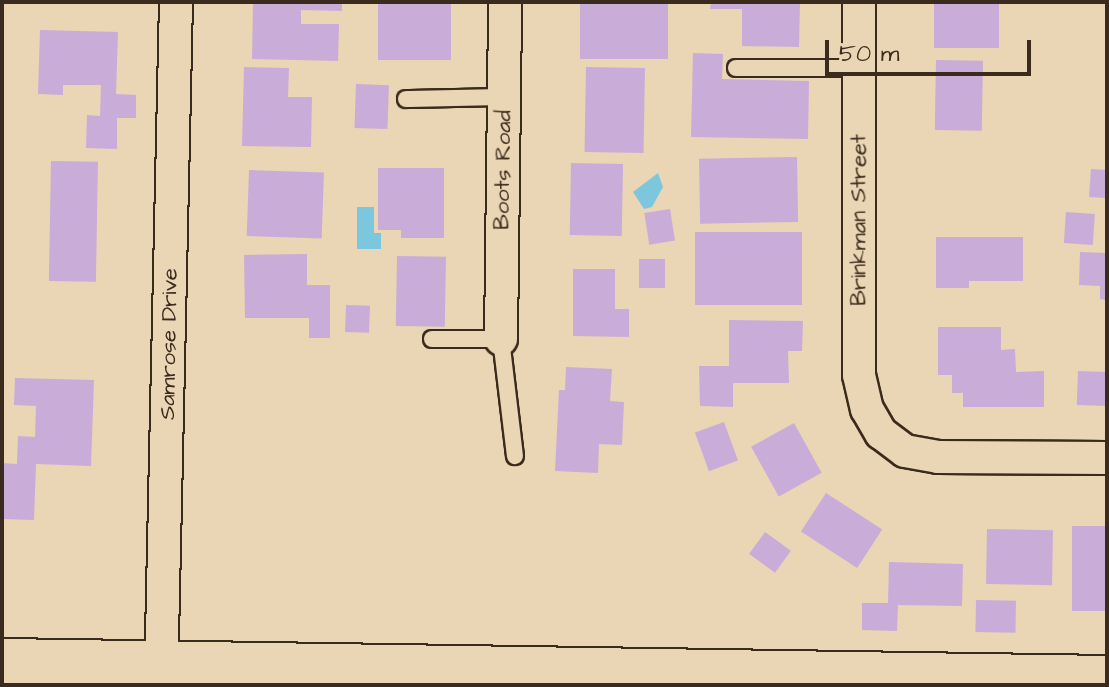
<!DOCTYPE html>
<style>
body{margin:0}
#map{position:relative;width:1109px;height:687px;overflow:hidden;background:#ead5b4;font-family:"Architects Daughter",sans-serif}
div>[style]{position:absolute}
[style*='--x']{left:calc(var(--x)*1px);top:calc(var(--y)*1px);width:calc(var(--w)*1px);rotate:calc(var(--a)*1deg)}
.water>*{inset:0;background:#7dc7de}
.building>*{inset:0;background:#caacd9;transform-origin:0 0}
.roads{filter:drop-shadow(2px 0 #3b2a1e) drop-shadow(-2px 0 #3b2a1e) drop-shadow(0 2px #3b2a1e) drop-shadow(0 -2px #3b2a1e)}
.lane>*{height:16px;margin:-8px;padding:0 8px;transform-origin:8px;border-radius:8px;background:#ead5b4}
.street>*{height:32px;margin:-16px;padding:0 16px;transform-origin:16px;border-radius:16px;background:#ead5b4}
.secondary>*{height:44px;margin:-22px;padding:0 22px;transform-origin:22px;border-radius:22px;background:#ead5b4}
span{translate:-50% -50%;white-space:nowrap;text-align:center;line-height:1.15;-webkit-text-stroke:8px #ead5b4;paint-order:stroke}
.street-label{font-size:22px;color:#3b2a1e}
.frame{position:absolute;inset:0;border:4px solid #3b2a1e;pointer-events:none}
.scale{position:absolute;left:825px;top:40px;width:206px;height:36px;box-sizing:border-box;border:4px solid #3b2a1e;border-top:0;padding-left:10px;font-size:24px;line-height:28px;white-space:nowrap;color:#3b2a1e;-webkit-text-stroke:6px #ead5b4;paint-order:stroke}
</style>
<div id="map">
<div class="water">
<div style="clip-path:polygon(658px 173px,663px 187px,652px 207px,644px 209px,633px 192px)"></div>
<div style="clip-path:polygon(357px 207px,374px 207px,374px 233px,381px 233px,381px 249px,357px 249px)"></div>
</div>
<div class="building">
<div style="clip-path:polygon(253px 2px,342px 2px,342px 11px,301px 10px,301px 24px,339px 24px,338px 61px,252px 59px)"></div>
<div style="left:378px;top:2px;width:73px;height:58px"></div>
<div style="left:580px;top:2px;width:88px;height:57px"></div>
<div style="clip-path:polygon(711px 2px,800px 2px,799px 47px,742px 46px,742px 9px,710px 9px)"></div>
<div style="left:934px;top:2px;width:65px;height:46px"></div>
<div style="clip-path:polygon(40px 30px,118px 32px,116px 94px,136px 95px,136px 118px,117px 118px,117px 149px,86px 148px,87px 115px,100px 116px,101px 85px,63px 85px,63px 95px,38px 94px)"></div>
<div style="clip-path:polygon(693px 53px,723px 54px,722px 79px,809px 81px,808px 139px,691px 137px)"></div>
<div style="left:936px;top:60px;width:47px;height:70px;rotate:1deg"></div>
<div style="clip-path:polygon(244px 67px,289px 68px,288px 97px,312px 97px,311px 147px,242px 146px)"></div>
<div style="left:586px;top:67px;width:59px;height:85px;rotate:1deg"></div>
<div style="left:356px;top:84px;width:33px;height:44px;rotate:2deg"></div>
<div style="left:797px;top:157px;width:65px;height:98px;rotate:89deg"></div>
<div style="left:51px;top:161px;width:47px;height:120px;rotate:1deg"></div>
<div style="left:571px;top:163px;width:52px;height:72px;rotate:1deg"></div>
<div style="clip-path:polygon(378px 168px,444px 168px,444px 238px,401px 238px,401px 230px,378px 230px)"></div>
<div style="left:1091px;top:169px;width:16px;height:28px;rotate:4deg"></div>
<div style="left:249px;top:170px;width:75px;height:66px;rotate:2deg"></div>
<div style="left:670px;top:209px;width:32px;height:26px;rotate:81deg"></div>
<div style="left:1066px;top:212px;width:29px;height:31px;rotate:4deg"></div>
<div style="left:695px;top:232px;width:107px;height:73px"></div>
<div style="clip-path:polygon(936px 237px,1023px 237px,1023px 281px,969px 281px,969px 288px,936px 288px)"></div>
<div style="clip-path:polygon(1080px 252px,1107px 253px,1107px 300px,1100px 299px,1100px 286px,1079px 285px)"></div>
<div style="clip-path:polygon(307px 254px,307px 285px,330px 285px,330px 338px,309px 338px,309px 318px,245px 318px,244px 255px)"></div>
<div style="left:397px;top:256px;width:49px;height:70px;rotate:1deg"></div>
<div style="left:639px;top:259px;width:26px;height:29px"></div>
<div style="clip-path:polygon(573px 269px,615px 269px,615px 309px,629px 309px,629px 337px,573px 336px)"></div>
<div style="left:346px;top:305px;width:24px;height:27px;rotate:2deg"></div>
<div style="clip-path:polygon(729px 320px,803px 321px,802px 351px,788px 351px,789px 383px,733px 383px,733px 407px,700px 406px,699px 366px,729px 366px)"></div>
<div style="clip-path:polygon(938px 327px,1001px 327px,1001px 350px,1015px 349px,1016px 372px,1044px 371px,1044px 407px,963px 407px,963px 393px,952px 393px,952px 375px,938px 375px)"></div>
<div style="clip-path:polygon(566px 367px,612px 369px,610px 401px,624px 402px,622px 445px,599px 444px,598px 473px,555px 471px,559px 390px,565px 390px)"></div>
<div style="left:1078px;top:371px;width:29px;height:34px;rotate:2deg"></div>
<div style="clip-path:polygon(15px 378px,94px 380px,91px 466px,36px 464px,34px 520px,2px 519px,2px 463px,17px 464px,18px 436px,35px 437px,36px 406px,14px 405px)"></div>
<div style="left:724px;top:422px;width:41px;height:31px;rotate:70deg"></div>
<div style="left:794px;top:423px;width:57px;height:49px;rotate:61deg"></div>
<div style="left:826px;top:493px;width:67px;height:46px;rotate:33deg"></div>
<div style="left:1072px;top:526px;width:35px;height:85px"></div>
<div style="left:987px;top:529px;width:66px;height:55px;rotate:1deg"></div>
<div style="left:765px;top:532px;width:32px;height:27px;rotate:36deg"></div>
<div style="clip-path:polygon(889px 562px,963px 564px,962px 606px,898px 605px,897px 631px,862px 630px,862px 603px,888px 603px)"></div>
<div style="left:976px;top:600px;width:40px;height:32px;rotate:1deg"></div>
</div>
<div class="roads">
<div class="lane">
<div style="--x:736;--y:68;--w:124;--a:0"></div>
<div style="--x:406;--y:99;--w:98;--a:-1.2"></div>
<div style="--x:432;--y:339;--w:69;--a:0"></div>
<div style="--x:501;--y:339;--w:118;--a:83.2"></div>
</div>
<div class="street">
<div style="--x:859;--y:2;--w:373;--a:90"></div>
<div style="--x:859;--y:375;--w:35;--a:77"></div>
<div style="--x:867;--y:409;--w:28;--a:60"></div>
<div style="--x:881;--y:433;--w:30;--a:37"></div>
<div style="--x:905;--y:451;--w:34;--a:10"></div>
<div style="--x:938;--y:457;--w:169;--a:0.3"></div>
<div style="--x:501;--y:339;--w:337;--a:-89.3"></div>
<div style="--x:161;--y:683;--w:681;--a:-88.74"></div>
</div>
<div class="secondary">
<div style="--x:2;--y:661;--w:1105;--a:0.88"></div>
</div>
</div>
<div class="street-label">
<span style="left:503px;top:170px;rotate:-89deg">Boots Road</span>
<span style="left:859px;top:220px;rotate:-90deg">Brinkman Street</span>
<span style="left:169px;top:344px;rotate:-89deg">Samrose Drive</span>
</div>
<div class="frame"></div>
<div class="scale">50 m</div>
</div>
